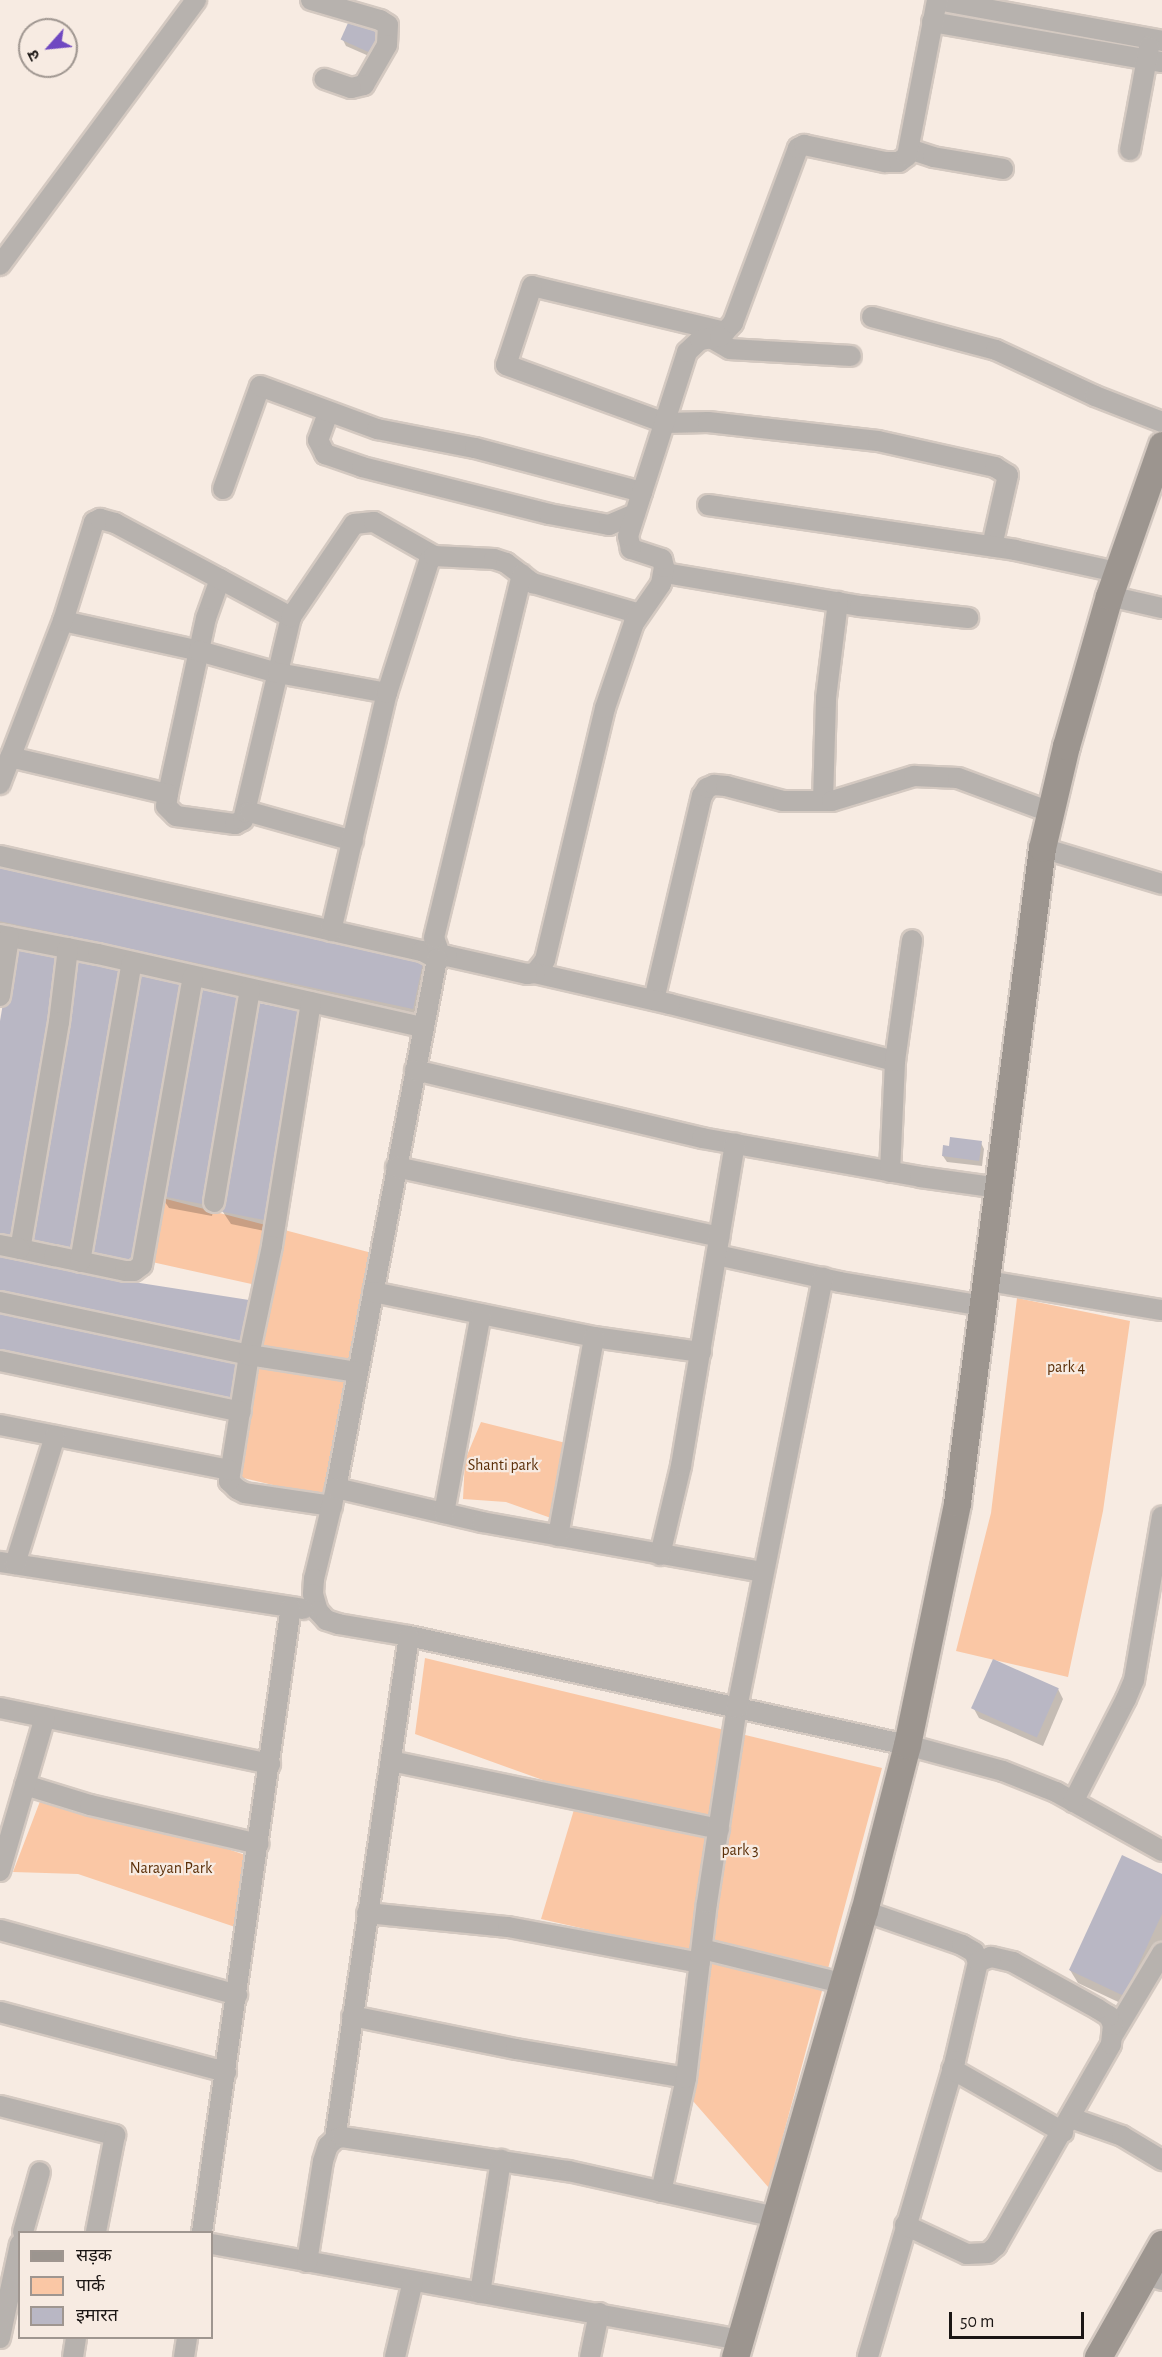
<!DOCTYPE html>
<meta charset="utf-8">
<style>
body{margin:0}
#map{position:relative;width:1162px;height:2357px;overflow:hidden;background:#f7ebe2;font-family:"Alegreya Sans","Noto Sans Devanagari",sans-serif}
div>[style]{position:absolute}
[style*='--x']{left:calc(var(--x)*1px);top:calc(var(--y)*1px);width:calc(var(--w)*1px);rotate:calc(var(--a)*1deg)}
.green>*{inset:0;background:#fac7a5}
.shadow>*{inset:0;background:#0003}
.building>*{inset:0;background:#b9b7c4;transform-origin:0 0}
.roads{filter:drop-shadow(2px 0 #d4c9c1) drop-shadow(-2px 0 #d4c9c1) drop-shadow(0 2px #d4c9c1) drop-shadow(0 -2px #d4c9c1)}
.street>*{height:20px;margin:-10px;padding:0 10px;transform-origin:10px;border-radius:10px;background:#b7b2ae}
.secondary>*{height:27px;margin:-13.5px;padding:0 13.5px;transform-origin:13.5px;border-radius:13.5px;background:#9c958f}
span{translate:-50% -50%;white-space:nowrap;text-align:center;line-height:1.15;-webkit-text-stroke:4.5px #f7ebe2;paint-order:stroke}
.park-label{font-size:16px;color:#5b2f08}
.legend{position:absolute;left:18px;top:2231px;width:195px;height:108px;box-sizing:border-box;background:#f7ebe2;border:2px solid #9f9690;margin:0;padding:8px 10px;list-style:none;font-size:18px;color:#1b1614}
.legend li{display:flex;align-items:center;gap:12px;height:30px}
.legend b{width:30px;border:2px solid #9f9690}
.north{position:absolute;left:18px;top:18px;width:60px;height:60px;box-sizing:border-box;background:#f7ebe2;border:2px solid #9f9690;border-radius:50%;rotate:243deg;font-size:16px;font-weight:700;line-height:24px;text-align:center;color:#1b1614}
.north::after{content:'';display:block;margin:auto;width:21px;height:27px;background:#6f48c1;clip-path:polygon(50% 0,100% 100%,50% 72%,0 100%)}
.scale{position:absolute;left:949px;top:2312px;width:135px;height:27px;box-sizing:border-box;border:3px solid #1b1614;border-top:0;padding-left:8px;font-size:18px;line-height:21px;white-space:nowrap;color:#1b1614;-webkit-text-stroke:4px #f7ebe2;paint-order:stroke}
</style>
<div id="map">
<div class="green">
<div style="clip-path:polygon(166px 1199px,372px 1253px,324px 1497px,235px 1476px,269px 1288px,152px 1262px)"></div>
<div style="clip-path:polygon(1017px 1298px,1130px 1321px,1103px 1511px,1068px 1677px,956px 1651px,991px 1513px)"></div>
<div style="clip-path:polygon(481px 1422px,566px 1443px,551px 1518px,506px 1502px,463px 1499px,465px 1460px)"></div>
<div style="clip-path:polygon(425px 1658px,882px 1768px,769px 2188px,686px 2093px,695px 1954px,541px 1919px,579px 1793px,415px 1734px)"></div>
<div style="clip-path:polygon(42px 1796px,161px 1826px,257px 1859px,241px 1929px,78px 1874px,13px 1872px)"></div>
</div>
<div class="shadow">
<div style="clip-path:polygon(353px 16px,378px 60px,346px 46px,343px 40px)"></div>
<div style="clip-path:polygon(0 867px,423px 958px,431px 970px,420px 1021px,0 931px)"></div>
<div style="clip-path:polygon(261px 1005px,274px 1233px,231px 1224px,223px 1212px)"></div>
<div style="clip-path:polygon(249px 1010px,212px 1216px,169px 1208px,161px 1196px)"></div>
<div style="clip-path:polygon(981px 1143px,984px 1149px,982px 1166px,947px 1162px,943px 1156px)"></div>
<div style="clip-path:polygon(1058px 1689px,1063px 1699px,1043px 1746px,979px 1718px,974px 1709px)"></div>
<div style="clip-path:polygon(1162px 1875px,1162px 1942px,1131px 2008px,1078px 1983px,1070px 1970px)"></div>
</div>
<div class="building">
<div style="left:352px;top:14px;width:36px;height:28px;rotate:24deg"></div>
<div style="left:0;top:865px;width:434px;height:55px;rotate:12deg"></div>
<div style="clip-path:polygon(13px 945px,62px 954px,13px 1242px,0 1239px,0 1021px)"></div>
<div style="left:78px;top:958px;width:51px;height:291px;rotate:10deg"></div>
<div style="left:136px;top:971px;width:51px;height:291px;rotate:9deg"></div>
<div style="left:197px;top:987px;width:46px;height:212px;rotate:11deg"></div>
<div style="left:259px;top:1003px;width:47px;height:212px;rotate:11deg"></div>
<div style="clip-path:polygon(950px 1137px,982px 1141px,979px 1161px,942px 1156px,943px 1145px,949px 1146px)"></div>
<div style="clip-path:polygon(0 1252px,140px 1283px,249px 1300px,249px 1355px,0 1302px)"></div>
<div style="left:1px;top:1309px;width:247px;height:45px;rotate:12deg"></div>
<div style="left:993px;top:1659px;width:72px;height:54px;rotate:24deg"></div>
<div style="clip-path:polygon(1122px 1855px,1162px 1874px,1162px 1914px,1124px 1996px,1069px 1970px)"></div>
</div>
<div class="roads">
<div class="street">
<div style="--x:311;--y:0;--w:72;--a:16.2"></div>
<div style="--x:380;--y:20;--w:9;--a:32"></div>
<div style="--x:388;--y:25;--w:20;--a:93"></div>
<div style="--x:387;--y:45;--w:46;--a:119.9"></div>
<div style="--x:364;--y:85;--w:13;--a:167"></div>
<div style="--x:351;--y:88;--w:28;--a:-161"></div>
<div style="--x:937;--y:0;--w:229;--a:10.3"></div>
<div style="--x:932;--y:22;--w:233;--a:9.9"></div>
<div style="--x:909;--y:149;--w:25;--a:18"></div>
<div style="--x:933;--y:157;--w:71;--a:9.7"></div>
<div style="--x:1130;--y:150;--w:105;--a:-79.5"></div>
<div style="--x:0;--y:265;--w:330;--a:-53.5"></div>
<div style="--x:872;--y:317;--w:128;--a:14.9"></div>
<div style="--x:996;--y:350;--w:109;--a:24.9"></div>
<div style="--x:1095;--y:396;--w:72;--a:21.2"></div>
<div style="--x:725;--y:332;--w:198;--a:-166.6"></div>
<div style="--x:532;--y:286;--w:83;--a:108.2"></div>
<div style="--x:506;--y:365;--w:169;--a:20"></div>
<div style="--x:665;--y:423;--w:43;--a:-1.3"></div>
<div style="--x:708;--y:422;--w:171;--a:6.4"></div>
<div style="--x:878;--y:441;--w:120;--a:12.5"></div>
<div style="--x:995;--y:467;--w:15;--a:32"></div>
<div style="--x:1008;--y:475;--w:73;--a:102.7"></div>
<div style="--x:711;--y:338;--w:22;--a:30"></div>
<div style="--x:730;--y:349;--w:121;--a:3.3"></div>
<div style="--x:328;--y:413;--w:29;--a:110"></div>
<div style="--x:318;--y:440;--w:16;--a:63"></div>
<div style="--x:325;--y:454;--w:39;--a:19"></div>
<div style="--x:362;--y:467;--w:193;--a:14.1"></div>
<div style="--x:549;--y:514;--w:61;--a:10.4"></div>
<div style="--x:609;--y:525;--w:28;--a:-23"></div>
<div style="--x:223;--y:489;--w:109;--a:-70.2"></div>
<div style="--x:260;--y:386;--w:125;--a:20.2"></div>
<div style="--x:377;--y:429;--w:100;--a:11"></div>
<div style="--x:475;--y:448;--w:173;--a:14.8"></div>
<div style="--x:708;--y:505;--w:310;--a:8.3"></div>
<div style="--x:1015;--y:550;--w:104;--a:12.2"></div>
<div style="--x:663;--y:575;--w:3;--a:-45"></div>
<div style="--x:665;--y:573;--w:198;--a:9.6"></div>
<div style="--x:860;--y:606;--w:109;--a:6.3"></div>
<div style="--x:220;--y:579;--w:41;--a:109.7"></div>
<div style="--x:206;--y:618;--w:180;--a:102.2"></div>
<div style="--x:168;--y:794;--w:12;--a:99"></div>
<div style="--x:166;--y:806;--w:14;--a:45"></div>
<div style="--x:176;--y:816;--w:60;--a:7.7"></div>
<div style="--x:235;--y:824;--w:9;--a:-27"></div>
<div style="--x:243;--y:820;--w:209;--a:-76.7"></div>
<div style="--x:1109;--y:596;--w:54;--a:12.8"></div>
<div style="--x:63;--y:621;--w:139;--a:12.4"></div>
<div style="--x:199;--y:651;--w:82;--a:15.6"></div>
<div style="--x:278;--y:673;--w:111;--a:10.4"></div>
<div style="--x:10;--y:757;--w:162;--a:13.2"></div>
<div style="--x:0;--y:784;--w:175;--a:-68.9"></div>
<div style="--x:63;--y:621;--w:104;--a:-72.6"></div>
<div style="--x:94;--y:522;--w:7;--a:-27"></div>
<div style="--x:100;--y:519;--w:16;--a:15"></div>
<div style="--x:115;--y:523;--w:200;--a:28.1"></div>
<div style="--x:291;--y:617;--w:112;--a:-55.9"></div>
<div style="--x:354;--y:524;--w:20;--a:-6"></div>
<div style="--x:374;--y:522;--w:69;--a:29.5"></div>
<div style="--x:823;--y:801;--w:103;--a:-88.3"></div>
<div style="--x:826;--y:698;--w:97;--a:-82.9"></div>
<div style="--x:246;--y:813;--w:4;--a:-14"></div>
<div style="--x:250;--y:812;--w:107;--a:15.7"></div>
<div style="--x:1042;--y:848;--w:125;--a:16.7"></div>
<div style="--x:0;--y:856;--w:433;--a:12.7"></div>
<div style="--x:422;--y:951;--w:17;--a:28"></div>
<div style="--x:331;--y:931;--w:244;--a:-76.8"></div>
<div style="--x:387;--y:693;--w:139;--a:-72.3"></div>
<div style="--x:429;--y:561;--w:7;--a:-45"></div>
<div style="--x:434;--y:556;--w:60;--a:2.9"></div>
<div style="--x:494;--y:559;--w:13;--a:18"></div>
<div style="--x:506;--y:563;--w:34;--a:37"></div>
<div style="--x:533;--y:583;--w:111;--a:16.2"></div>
<div style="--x:0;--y:935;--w:100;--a:11"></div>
<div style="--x:98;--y:954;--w:333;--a:12.7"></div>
<div style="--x:68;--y:948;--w:75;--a:96.9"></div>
<div style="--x:59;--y:1022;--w:230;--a:99.7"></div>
<div style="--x:20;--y:1249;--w:35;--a:12"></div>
<div style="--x:54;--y:1256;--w:73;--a:11.9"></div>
<div style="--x:125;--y:1271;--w:9;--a:0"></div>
<div style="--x:134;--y:1271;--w:10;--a:-37"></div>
<div style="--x:142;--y:1265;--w:293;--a:-80"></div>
<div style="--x:441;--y:957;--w:20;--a:-110"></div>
<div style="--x:434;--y:938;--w:374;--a:-76.4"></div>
<div style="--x:535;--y:973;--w:16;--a:-52"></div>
<div style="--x:545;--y:960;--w:259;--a:-76.6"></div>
<div style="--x:605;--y:708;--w:90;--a:-71.2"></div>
<div style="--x:634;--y:623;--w:47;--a:-55.3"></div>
<div style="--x:661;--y:584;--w:17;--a:-80"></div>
<div style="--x:664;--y:567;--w:8;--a:-104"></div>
<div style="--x:662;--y:559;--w:33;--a:-162"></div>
<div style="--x:631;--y:549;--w:13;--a:-103"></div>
<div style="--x:628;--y:536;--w:193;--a:-72.2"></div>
<div style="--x:687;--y:352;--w:18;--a:-43"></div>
<div style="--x:700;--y:340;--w:20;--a:-9"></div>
<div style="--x:720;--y:337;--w:19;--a:-47"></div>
<div style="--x:733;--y:323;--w:187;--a:-69.6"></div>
<div style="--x:798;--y:148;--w:7;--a:-27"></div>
<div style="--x:804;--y:145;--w:83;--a:11.9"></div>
<div style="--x:885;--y:162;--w:14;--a:0"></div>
<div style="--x:899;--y:162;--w:10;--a:-37"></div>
<div style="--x:907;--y:156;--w:159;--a:-79.1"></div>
<div style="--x:0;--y:996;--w:60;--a:-81.3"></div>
<div style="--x:654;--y:1000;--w:210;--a:-76.8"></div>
<div style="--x:702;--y:796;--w:9;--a:-58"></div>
<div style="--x:707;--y:788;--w:8;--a:-23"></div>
<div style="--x:714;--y:785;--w:12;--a:5"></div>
<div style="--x:726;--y:786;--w:59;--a:14.7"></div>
<div style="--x:783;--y:801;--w:49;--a:0"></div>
<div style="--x:832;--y:801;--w:86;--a:-17"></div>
<div style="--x:914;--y:776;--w:44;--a:2.6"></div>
<div style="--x:958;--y:778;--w:98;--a:20.3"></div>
<div style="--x:311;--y:1002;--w:247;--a:99.1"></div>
<div style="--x:272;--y:1246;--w:111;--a:101.9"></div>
<div style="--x:249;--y:1355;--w:128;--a:99"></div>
<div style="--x:229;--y:1481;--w:11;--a:45"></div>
<div style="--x:237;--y:1489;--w:9;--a:27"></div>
<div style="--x:245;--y:1493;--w:88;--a:8.5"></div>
<div style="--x:895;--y:1061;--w:232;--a:-165.8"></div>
<div style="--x:670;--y:1004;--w:139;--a:-167.1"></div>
<div style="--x:535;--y:973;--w:8;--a:173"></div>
<div style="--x:527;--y:974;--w:82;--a:-167.3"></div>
<div style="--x:447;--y:956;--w:10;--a:163"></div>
<div style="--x:437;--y:959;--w:539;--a:100.81"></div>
<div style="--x:336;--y:1488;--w:94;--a:103.6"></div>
<div style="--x:314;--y:1579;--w:15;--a:94"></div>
<div style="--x:313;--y:1594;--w:18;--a:74"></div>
<div style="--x:318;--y:1611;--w:12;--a:48"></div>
<div style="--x:326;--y:1620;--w:13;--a:18"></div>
<div style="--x:338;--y:1624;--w:72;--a:9.6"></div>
<div style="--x:409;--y:1636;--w:510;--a:12.35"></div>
<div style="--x:907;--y:1745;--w:99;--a:15.2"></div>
<div style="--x:1003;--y:1771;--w:57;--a:21.6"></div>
<div style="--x:1056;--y:1792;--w:121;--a:29.1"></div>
<div style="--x:415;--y:1070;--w:295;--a:13.3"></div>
<div style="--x:702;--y:1138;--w:221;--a:10.1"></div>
<div style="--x:920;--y:1177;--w:80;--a:7.9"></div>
<div style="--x:396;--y:1167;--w:331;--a:12.2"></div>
<div style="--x:890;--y:1172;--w:111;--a:-87.4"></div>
<div style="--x:895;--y:1061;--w:122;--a:-82"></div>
<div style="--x:214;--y:1202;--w:216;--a:-80.4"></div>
<div style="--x:0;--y:1245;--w:20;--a:11"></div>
<div style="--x:717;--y:1255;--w:126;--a:12.4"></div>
<div style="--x:840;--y:1282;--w:146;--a:9.5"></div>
<div style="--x:80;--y:1262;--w:304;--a:-80.2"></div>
<div style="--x:988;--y:1281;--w:176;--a:9.5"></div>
<div style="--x:373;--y:1292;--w:226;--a:11.5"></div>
<div style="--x:594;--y:1337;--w:108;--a:8"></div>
<div style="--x:0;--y:1302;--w:255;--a:12"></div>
<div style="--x:249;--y:1355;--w:110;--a:8.9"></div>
<div style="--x:0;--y:1361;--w:246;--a:11.9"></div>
<div style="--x:0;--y:1425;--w:234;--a:11.1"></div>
<div style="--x:336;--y:1488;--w:150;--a:13.1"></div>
<div style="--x:482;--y:1522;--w:285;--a:10.1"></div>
<div style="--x:444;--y:1513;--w:202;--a:-79.5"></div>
<div style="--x:558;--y:1536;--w:202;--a:-79.7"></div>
<div style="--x:660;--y:1555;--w:91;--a:-76.7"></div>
<div style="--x:681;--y:1466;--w:327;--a:-80.5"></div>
<div style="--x:0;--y:1562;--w:307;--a:8.8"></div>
<div style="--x:15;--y:1564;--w:134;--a:-72.6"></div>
<div style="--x:0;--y:1708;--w:276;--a:11.7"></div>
<div style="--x:391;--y:1761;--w:335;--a:11.7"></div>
<div style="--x:25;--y:1785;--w:68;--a:17.1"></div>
<div style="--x:90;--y:1805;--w:173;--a:13"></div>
<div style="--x:1073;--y:1802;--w:116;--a:-62.8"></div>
<div style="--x:1126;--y:1699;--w:21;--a:-67"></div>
<div style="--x:1134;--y:1680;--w:166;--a:-80.3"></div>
<div style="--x:0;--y:1871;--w:160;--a:-73.7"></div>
<div style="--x:864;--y:1911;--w:104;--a:19.1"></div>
<div style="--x:962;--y:1945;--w:14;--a:30"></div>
<div style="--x:974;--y:1952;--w:11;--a:68"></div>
<div style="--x:978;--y:1962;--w:102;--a:103.1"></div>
<div style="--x:955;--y:2061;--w:309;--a:106.4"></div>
<div style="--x:367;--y:1913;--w:142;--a:5.7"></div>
<div style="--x:508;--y:1927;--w:195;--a:10.6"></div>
<div style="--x:0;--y:1930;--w:246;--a:15.3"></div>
<div style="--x:702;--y:1949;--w:144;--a:13.7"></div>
<div style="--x:0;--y:2012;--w:234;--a:14.9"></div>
<div style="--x:352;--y:2016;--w:167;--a:11.4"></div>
<div style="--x:516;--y:2049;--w:172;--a:9.7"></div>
<div style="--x:1113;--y:2035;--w:96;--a:-59.1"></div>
<div style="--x:952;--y:2069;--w:128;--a:29.6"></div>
<div style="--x:0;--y:2106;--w:119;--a:14.2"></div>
<div style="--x:115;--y:2135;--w:99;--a:101.1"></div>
<div style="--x:1071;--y:2118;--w:54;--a:19.4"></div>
<div style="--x:1122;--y:2136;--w:47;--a:31"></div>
<div style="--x:335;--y:2139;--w:508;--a:-81.63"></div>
<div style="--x:661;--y:2192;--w:117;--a:-77.6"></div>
<div style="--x:686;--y:2078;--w:176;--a:-83.2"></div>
<div style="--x:707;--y:1903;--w:197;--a:-81.3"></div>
<div style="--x:737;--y:1708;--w:439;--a:-78.7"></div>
<div style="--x:905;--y:2225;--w:68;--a:25.1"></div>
<div style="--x:967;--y:2254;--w:21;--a:-3"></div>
<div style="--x:988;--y:2253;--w:11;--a:-41"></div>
<div style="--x:996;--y:2246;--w:232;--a:-60.3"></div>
<div style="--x:1111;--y:2044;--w:19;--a:-84"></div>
<div style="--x:1113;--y:2025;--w:10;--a:-114"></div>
<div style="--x:1109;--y:2016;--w:13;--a:-148"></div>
<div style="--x:1098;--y:2009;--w:97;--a:-151.1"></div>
<div style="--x:1013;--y:1962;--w:23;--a:-167"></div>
<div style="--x:991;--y:1957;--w:14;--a:159"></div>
<div style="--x:23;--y:2232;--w:62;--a:-74.2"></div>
<div style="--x:202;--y:2232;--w:631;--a:-81.9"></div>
<div style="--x:212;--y:2244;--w:537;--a:10.3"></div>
<div style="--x:307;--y:2262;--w:102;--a:-81"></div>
<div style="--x:323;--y:2161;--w:16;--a:-72"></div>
<div style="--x:328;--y:2146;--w:10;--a:-45"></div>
<div style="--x:335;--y:2139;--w:7;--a:-16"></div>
<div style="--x:342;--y:2137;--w:229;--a:8.6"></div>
<div style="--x:568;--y:2171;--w:212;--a:12.5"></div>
<div style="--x:1145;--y:2275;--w:18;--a:16"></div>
<div style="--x:480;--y:2293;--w:135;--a:-81"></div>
<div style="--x:0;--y:2338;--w:96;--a:-78"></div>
<div style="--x:73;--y:2357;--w:19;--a:-81"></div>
<div style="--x:184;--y:2357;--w:19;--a:-81"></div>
<div style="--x:395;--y:2357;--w:78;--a:-76.7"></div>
<div style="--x:590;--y:2357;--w:45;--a:-78.4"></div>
</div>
<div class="secondary">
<div style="--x:735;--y:2357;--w:464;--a:-73.9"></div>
<div style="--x:864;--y:1911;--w:171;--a:-75.5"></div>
<div style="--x:907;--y:1745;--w:247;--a:-78.3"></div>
<div style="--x:957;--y:1503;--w:660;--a:-82.61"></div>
<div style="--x:1042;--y:848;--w:105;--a:-76.8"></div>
<div style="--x:1066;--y:746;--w:156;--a:-74"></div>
<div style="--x:1109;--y:596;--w:160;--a:-70.7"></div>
<div style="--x:1098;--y:2357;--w:130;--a:-60.5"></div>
</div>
</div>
<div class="park-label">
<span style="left:1066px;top:1367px">park 4</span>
<span style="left:503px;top:1465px">Shanti park</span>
<span style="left:740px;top:1850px">park 3</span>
<span style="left:171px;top:1868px">Narayan Park</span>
</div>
<ul class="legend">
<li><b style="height:8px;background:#9c958f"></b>सड़क</li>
<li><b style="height:16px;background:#fac7a5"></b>पार्क</li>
<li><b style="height:16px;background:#b9b7c4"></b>इमारत</li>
</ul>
<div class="north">उ</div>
<div class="scale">50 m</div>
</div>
